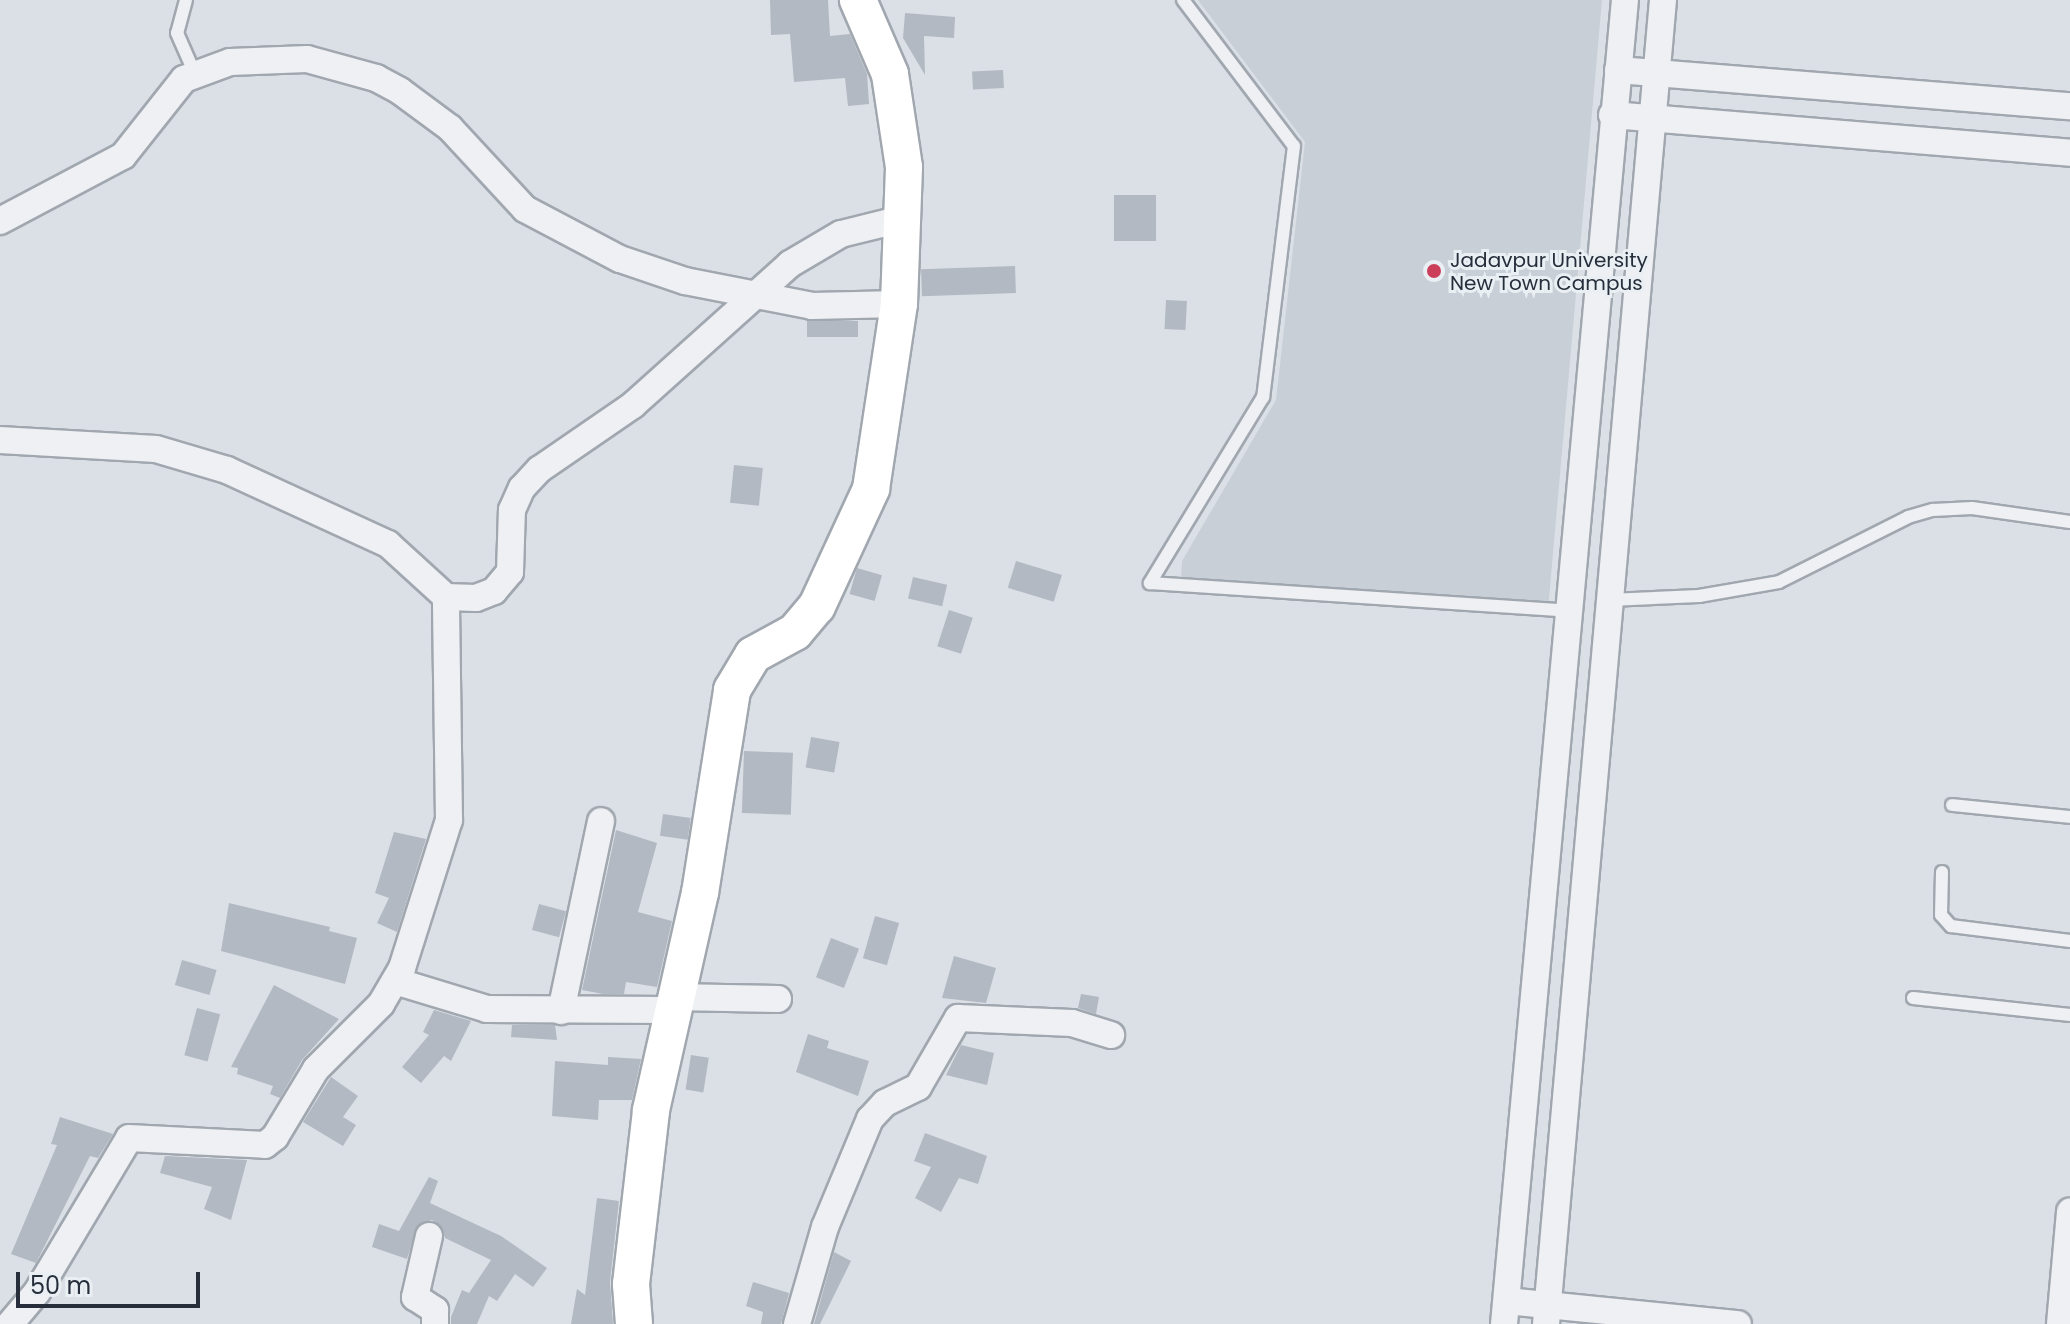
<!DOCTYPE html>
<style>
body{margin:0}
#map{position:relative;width:2070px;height:1324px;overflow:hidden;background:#dbe0e6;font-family:Poppins,sans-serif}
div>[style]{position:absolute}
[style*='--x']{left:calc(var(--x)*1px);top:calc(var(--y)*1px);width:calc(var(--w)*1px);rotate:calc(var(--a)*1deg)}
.built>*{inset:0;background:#c9cfd7}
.building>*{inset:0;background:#b3b9c2;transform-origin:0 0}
.roads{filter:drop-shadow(2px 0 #a1a7af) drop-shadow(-2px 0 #a1a7af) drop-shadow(0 2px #a1a7af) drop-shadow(0 -2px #a1a7af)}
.lane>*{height:12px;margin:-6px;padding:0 6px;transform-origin:6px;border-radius:6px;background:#eef0f4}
.street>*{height:26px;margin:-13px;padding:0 13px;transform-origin:13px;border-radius:13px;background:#eef0f4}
.secondary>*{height:36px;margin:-18px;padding:0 18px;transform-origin:18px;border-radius:18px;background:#fff}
.dots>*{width:22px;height:22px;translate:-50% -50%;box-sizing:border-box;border:4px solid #eaeff4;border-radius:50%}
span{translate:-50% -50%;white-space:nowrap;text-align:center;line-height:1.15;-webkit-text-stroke:6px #eaeff4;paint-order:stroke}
.poi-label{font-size:20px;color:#262e3b}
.left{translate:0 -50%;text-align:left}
.scale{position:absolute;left:16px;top:1272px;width:184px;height:36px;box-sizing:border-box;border:4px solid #262e3b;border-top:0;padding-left:10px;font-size:24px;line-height:28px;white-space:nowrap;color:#262e3b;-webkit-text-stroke:6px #eaeff4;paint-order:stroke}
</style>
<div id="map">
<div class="built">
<div style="clip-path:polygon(1198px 0,1602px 0,1548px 610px,1181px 580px,1182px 561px,1276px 400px,1305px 142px)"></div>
</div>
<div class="building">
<div style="clip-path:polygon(770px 0,828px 0,830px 36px,850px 34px,867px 74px,869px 104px,848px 106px,845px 78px,794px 82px,790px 34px,771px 35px)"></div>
<div style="clip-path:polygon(905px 13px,955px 17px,954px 38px,924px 36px,925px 75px,903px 38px)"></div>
<div style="left:1003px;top:70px;width:18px;height:31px;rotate:87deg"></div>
<div style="left:1114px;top:195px;width:42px;height:46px"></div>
<div style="left:1015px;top:266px;width:27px;height:94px;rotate:88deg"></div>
<div style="left:1166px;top:300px;width:21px;height:29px;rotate:3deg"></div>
<div style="left:807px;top:321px;width:51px;height:16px"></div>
<div style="left:734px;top:465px;width:29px;height:38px;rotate:6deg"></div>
<div style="left:1016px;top:561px;width:48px;height:28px;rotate:17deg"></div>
<div style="left:857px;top:568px;width:26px;height:27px;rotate:16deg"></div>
<div style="left:913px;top:577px;width:35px;height:22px;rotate:13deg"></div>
<div style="left:949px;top:610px;width:25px;height:38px;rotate:18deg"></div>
<div style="left:811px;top:737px;width:29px;height:31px;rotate:10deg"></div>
<div style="left:744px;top:751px;width:49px;height:62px;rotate:2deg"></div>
<div style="left:663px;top:814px;width:28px;height:22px;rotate:8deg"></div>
<div style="clip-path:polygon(616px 830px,657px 843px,638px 912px,672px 921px,657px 987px,626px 982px,624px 994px,603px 994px,582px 990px)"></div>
<div style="clip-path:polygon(394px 832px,426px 839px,397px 932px,377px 923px,389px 898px,375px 893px)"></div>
<div style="clip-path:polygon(229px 903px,330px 927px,329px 931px,357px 938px,345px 984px,221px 951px)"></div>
<div style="left:539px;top:904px;width:28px;height:27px;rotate:15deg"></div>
<div style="left:875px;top:916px;width:25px;height:44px;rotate:16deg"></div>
<div style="left:831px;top:938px;width:30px;height:42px;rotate:21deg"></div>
<div style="clip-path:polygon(954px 956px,996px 968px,986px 1003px,942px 998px)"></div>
<div style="left:182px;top:960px;width:36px;height:26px;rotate:16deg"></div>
<div style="clip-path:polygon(274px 985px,339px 1019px,302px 1060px,280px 1098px,270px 1094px,273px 1086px,237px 1074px,238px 1068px,231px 1067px)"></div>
<div style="clip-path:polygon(1081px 994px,1099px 997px,1096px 1014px,1078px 1008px)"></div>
<div style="left:197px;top:1008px;width:24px;height:49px;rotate:15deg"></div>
<div style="clip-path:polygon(434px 1010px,471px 1021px,451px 1061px,444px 1056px,421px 1083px,402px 1067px,429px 1035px,423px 1032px)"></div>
<div style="clip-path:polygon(512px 1025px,555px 1025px,557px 1040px,511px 1037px)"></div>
<div style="clip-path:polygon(808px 1034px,829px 1041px,827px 1048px,869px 1061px,858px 1096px,796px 1072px)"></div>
<div style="clip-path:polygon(961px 1045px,994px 1053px,987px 1085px,946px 1075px)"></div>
<div style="left:691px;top:1055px;width:18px;height:35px;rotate:9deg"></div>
<div style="clip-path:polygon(608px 1057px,641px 1059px,632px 1100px,599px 1100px,598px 1120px,552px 1116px,555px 1061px,608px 1065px)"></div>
<div style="clip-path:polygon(331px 1077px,358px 1096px,343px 1117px,356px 1125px,343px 1146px,303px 1122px)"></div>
<div style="clip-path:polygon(60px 1117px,113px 1134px,98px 1158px,90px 1156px,36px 1263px,11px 1254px,57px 1145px,51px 1144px)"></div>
<div style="clip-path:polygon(925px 1133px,987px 1156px,978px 1184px,959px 1178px,941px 1212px,915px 1198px,931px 1167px,914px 1161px)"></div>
<div style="clip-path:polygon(165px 1156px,247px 1160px,231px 1220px,204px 1209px,212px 1187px,160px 1173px)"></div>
<div style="clip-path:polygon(429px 1177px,438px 1181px,430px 1203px,501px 1236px,547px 1268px,533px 1287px,515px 1274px,497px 1301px,489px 1296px,477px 1324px,451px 1324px,451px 1317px,462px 1290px,469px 1293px,491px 1260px,445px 1238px,440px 1225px,432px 1220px,417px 1226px,407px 1259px,372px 1247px,379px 1224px,399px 1231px)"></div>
<div style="clip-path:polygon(597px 1198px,619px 1201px,610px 1282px,613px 1324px,571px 1324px,577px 1289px,585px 1295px)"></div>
<div style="clip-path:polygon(834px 1252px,851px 1261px,820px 1324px,814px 1324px)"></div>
<div style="clip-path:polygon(753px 1282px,789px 1293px,781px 1324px,761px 1324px,763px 1312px,746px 1306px)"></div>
</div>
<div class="roads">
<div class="lane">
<div style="--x:186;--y:0;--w:34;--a:105"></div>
<div style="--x:177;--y:33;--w:45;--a:66.3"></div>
<div style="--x:1183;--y:0;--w:183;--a:52.8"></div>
<div style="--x:1294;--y:146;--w:253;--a:97"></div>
<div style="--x:1263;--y:397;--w:218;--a:121.3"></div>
<div style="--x:1150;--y:583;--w:420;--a:3.8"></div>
<div style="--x:1609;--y:600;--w:90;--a:-2.5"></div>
<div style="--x:1699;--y:596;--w:81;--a:-9.9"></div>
<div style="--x:1779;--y:582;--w:144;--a:-26.7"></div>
<div style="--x:1908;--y:517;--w:26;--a:-16"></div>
<div style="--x:1933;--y:510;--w:39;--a:-3"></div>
<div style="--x:1972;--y:508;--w:99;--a:8.1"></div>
<div style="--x:1952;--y:805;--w:119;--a:5.8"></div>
<div style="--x:1942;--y:872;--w:43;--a:91.3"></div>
<div style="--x:1941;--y:915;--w:15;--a:48"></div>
<div style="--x:1951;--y:926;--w:120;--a:7.2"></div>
<div style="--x:1913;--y:998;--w:158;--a:6.2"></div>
</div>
<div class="street">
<div style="--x:1618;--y:70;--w:453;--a:4.6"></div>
<div style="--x:1612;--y:115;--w:460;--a:4.7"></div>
<div style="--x:0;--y:221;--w:139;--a:-27.9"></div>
<div style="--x:123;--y:156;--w:98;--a:-51.6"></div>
<div style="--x:184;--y:79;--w:49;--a:-20.3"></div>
<div style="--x:230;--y:62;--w:77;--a:-2.2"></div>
<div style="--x:307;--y:59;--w:72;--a:15.4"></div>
<div style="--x:376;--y:78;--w:27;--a:28"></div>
<div style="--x:400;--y:91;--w:62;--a:36.5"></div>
<div style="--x:450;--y:128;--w:110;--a:47.2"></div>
<div style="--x:525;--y:209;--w:107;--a:27.8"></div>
<div style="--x:620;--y:259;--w:69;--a:18.7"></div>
<div style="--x:685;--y:281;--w:129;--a:11.1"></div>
<div style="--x:812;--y:306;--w:87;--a:-1.3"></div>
<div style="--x:0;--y:440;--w:156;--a:3.3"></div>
<div style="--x:156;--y:449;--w:74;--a:16.5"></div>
<div style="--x:227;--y:470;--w:177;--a:24.7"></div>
<div style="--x:388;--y:544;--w:79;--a:42.4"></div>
<div style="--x:446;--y:597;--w:30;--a:2"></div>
<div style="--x:476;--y:598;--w:19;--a:-21"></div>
<div style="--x:494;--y:591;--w:25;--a:-50"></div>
<div style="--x:510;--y:572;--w:62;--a:-88.2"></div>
<div style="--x:512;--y:510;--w:24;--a:-66"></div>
<div style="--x:522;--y:488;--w:26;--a:-47"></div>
<div style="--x:540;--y:469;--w:113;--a:-34.5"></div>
<div style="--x:633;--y:405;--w:211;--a:-41.9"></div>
<div style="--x:790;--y:264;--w:59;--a:-30.5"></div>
<div style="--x:841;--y:234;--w:63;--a:-13.8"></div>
<div style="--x:395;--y:981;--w:96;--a:16.9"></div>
<div style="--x:487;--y:1009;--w:183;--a:0.3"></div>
<div style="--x:674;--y:997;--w:104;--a:1.1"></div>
<div style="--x:561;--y:1011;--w:194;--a:-78.1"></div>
<div style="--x:429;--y:1236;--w:63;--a:102.9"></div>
<div style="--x:415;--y:1297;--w:24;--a:33"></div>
<div style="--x:435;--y:1310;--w:14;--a:90"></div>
<div style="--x:1507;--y:1301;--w:232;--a:5.7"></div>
<div style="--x:10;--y:1324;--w:42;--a:-49.8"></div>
<div style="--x:37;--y:1292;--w:179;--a:-59.1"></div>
<div style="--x:129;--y:1138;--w:136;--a:2.9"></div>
<div style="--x:265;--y:1145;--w:13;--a:-39"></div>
<div style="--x:275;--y:1137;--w:79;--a:-58.9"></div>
<div style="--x:316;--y:1069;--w:92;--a:-45"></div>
<div style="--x:381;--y:1004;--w:42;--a:-59.7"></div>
<div style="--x:402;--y:968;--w:155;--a:-72.4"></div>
<div style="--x:449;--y:820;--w:223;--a:-90.8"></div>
<div style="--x:797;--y:1324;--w:101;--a:-73.9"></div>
<div style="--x:825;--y:1227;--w:117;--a:-67.4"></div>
<div style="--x:870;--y:1119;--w:22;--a:-47"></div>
<div style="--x:885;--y:1103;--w:37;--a:-26"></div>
<div style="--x:918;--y:1087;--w:80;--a:-59.9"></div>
<div style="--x:958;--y:1018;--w:114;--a:2.5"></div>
<div style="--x:1072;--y:1023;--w:41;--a:17.1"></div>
<div style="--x:1504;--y:1324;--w:1330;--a:-84.78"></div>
<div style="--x:1546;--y:1324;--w:1329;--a:-84.95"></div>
<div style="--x:2060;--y:1324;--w:113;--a:-84.9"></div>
</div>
<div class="secondary">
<div style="--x:634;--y:1324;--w:40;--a:-94.3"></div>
<div style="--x:631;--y:1284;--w:175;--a:-83.4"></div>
<div style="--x:651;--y:1110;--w:222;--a:-77.3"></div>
<div style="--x:700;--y:893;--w:206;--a:-81"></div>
<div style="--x:732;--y:690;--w:41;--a:-59"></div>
<div style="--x:753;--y:655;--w:48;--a:-28.7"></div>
<div style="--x:795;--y:632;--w:34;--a:-50"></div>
<div style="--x:817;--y:606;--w:129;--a:-65.2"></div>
<div style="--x:871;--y:489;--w:187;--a:-81.4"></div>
<div style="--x:899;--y:304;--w:137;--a:-87.9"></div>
<div style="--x:904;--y:167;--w:94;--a:-98.6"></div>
<div style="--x:890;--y:74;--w:81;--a:-113.4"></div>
</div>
</div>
<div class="dots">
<div style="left:1434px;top:271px;background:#cc3f5a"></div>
</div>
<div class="poi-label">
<span class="left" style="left:1450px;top:272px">Jadavpur University<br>New Town Campus</span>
</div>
<div class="scale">50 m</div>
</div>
